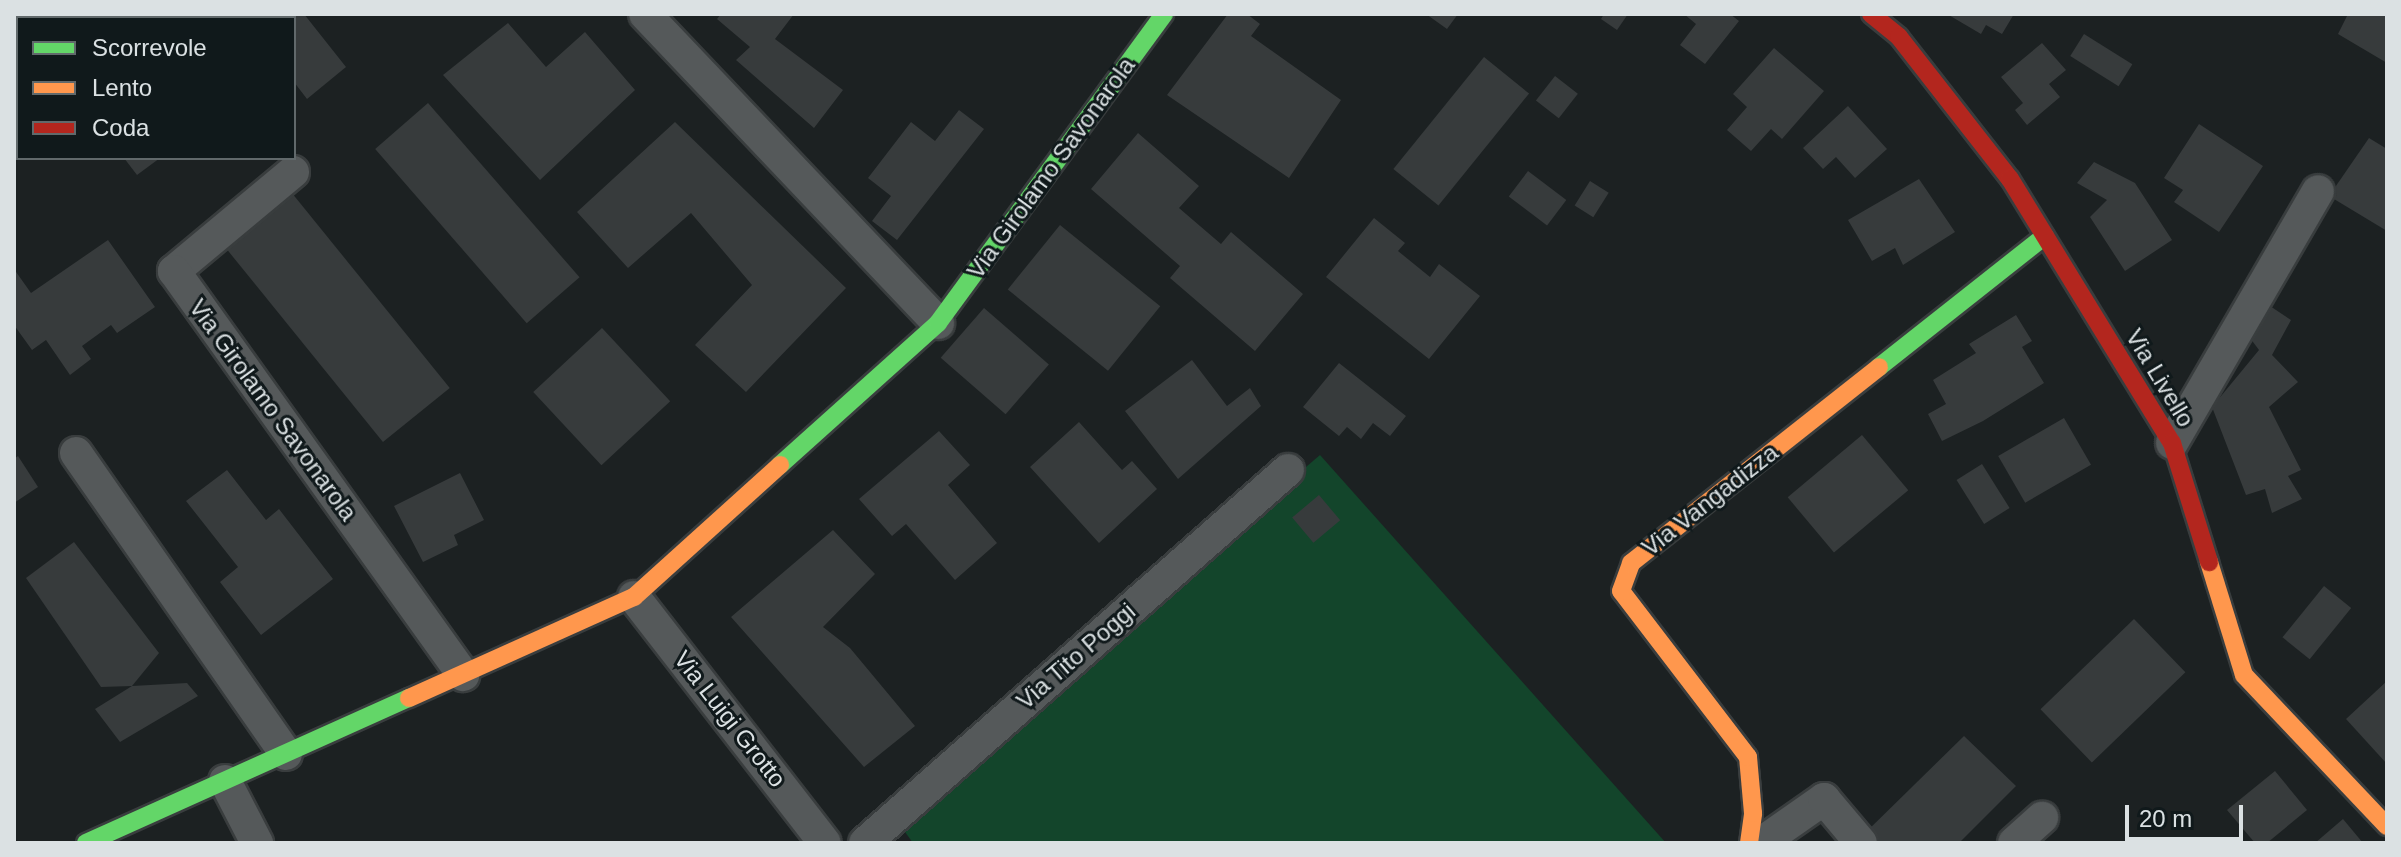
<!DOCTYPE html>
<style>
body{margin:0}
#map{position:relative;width:2401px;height:857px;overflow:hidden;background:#1c2122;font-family:Helvetica,sans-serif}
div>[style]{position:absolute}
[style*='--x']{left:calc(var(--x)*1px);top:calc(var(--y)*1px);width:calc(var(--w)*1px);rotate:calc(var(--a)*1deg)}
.green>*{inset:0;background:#13452b}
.building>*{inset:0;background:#373b3c;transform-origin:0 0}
.roads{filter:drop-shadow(2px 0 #393d3e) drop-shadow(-2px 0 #393d3e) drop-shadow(0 2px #393d3e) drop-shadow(0 -2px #393d3e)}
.street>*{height:32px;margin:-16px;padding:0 16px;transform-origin:16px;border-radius:16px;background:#55595a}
.fast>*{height:18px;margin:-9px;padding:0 9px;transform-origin:9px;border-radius:9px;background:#63d668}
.slow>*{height:18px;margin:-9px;padding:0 9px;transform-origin:9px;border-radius:9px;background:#ff974d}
.jam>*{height:18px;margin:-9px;padding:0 9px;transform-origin:9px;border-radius:9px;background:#b3261e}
span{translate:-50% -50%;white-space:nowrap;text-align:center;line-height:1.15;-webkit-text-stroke:6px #10191b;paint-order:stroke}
.street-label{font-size:24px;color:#dbe1e3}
.frame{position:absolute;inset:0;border:16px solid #dbe1e3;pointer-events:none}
.legend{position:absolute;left:16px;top:16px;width:280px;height:144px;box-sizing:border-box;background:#10191b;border:2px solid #61696b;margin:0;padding:10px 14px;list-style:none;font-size:24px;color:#dbe1e3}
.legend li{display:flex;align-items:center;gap:16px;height:40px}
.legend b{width:40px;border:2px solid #61696b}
.scale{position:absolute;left:2125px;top:805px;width:118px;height:36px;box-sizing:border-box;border:4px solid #dbe1e3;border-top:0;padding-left:10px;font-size:24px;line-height:28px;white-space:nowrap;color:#dbe1e3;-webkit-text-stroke:6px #10191b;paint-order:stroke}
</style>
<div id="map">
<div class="green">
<div style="clip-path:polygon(1320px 455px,1666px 843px,913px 843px,895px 818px)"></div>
</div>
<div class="building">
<div style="clip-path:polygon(245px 14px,304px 14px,346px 67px,307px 99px,294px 82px,294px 18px,244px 18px)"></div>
<div style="clip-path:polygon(721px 14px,794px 14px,775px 39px,843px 90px,814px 128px,736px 60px,750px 47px,717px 19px)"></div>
<div style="clip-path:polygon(1228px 14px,1247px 14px,1260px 24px,1251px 36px,1341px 100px,1289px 178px,1167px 95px)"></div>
<div style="clip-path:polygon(1426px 14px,1458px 14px,1447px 29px)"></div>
<div style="clip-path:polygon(1604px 14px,1628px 14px,1617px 30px,1601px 19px)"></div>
<div style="clip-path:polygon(1684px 14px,1730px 14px,1739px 21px,1705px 64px,1680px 45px,1696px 24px)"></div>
<div style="clip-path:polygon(1947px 14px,2014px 14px,2002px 34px,1986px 25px,1981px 34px)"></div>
<div style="clip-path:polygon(2348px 14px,2387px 14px,2387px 63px,2338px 34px)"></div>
<div style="clip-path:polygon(508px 23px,546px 67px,585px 32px,635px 90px,540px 180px,443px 75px)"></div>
<div style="left:2084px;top:34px;width:57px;height:26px;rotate:32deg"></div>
<div style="clip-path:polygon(2042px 43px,2066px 70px,2049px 84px,2060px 97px,2027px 125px,2015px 110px,2023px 103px,2001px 77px)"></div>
<div style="clip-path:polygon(1774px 48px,1824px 91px,1782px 139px,1771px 129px,1751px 151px,1727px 130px,1747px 107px,1733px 94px)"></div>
<div style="left:1484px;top:57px;width:58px;height:144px;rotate:39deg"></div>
<div style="left:1555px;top:76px;width:29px;height:31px;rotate:38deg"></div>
<div style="left:428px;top:103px;width:231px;height:70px;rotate:49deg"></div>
<div style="clip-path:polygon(1848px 106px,1887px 149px,1855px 178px,1836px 157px,1823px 169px,1803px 148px)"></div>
<div style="clip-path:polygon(959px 110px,984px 129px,897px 240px,872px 221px,891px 196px,868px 178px,911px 122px,935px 141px)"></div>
<div style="clip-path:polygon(675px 122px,846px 288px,746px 392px,695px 345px,752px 285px,691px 213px,628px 268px,577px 212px)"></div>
<div style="clip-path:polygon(2199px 124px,2263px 166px,2219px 232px,2174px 202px,2183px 190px,2164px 178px)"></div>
<div style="clip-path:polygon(1138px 133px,1199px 186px,1179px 208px,1221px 244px,1231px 232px,1303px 294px,1255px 351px,1170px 278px,1180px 266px,1091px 189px)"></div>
<div style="clip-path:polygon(2369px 138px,2387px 149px,2387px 231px,2329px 196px)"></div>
<div style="clip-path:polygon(124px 158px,160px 158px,137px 175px)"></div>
<div style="clip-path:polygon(2094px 162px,2135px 183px,2172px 240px,2125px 271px,2090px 217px,2107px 200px,2077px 183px)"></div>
<div style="left:1528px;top:171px;width:48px;height:32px;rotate:37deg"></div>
<div style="clip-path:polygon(1919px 179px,1955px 232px,1903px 265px,1895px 248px,1872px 261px,1848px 220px)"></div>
<div style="left:1590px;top:181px;width:22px;height:29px;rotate:32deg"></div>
<div style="left:283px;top:182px;width:265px;height:86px;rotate:51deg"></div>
<div style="clip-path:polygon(1374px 218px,1405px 243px,1398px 251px,1430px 277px,1439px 264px,1480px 296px,1429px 359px,1326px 277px)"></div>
<div style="left:1060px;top:225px;width:129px;height:83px;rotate:39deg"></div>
<div style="clip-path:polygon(108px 240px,155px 307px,117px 333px,111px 325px,82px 346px,91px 359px,70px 375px,46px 340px,32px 350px,14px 325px,14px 269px,31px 293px)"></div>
<div style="clip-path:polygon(2267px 304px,2291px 320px,2272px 355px,2298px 382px,2269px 407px,2301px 470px,2288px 476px,2302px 499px,2272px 513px,2265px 489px,2246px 495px,2212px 407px,2259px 350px,2244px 330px)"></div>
<div style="left:984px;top:308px;width:86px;height:66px;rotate:41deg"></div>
<div style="clip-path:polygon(2016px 315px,2032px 341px,2022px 347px,2044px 383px,1983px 421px,1942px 441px,1928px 414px,1946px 404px,1933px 380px,1976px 353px,1969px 344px)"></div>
<div style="left:602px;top:328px;width:100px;height:94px;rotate:47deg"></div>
<div style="clip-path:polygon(1192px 360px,1227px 406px,1250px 388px,1261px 406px,1178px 479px,1125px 411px)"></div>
<div style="clip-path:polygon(1339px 363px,1406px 416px,1390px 436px,1373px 423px,1361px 439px,1347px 427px,1339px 436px,1303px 407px)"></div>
<div style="left:2064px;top:418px;width:54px;height:76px;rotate:60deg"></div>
<div style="clip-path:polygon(1079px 422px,1122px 470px,1132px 461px,1157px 489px,1099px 543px,1030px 467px)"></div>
<div style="clip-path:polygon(939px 431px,970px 465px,948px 485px,997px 543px,955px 580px,906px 524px,892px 536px,859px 499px)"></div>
<div style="left:1862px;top:435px;width:72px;height:97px;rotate:50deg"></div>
<div style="clip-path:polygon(18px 456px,38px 487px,14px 503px,14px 459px)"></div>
<div style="left:1982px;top:464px;width:52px;height:30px;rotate:58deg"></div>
<div style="clip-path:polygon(227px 470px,266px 520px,279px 509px,333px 579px,261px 635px,220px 582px,238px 567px,186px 501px)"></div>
<div style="clip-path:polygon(460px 473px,484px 520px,454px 535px,458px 545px,423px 562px,394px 506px)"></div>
<div style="left:1319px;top:495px;width:33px;height:35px;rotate:50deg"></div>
<div style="clip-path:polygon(833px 530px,875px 574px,823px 627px,850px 648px,915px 726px,864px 767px,731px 617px)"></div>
<div style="clip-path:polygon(74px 542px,159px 653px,132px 686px,101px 687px,26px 578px)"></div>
<div style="left:2324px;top:586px;width:35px;height:66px;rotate:39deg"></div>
<div style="left:2134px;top:619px;width:74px;height:130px;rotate:46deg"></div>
<div style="clip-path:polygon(2387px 681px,2387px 764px,2346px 719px)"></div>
<div style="clip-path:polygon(187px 683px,198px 696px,120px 742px,95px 709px,132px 686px)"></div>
<div style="clip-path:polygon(1964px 736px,2016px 786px,1959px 843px,1869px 843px,1861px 837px)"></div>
<div style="clip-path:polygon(2275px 771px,2307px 810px,2267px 843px,2255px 843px,2227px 810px)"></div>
<div style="clip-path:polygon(2343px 819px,2363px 843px,2315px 843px)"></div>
</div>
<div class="roads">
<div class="street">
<div style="--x:645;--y:14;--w:426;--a:46.5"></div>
<div style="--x:293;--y:172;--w:155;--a:140.2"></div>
<div style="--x:174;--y:271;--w:497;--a:54.4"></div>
<div style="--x:2172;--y:443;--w:291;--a:-59.9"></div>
<div style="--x:76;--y:453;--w:367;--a:55.1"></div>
<div style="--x:634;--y:597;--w:311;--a:52.2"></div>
<div style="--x:225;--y:781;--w:70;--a:62.7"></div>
<div style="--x:865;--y:843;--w:564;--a:-41.41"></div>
<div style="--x:1761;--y:843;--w:77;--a:-34.9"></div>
<div style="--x:1824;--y:799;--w:57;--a:49.9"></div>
<div style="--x:2014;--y:843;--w:38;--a:-42"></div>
</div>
<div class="fast">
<div style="--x:1879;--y:367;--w:211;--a:-38.3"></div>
<div style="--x:780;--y:465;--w:212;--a:-41.9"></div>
<div style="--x:938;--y:323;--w:383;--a:-53.8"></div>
<div style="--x:86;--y:843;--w:354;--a:-24.2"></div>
</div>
<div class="slow">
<div style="--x:2209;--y:562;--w:118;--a:72.8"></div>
<div style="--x:2244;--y:675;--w:208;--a:46.6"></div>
<div style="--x:409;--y:698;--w:247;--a:-24.2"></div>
<div style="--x:634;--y:597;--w:197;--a:-42.1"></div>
<div style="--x:1749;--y:843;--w:30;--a:-82"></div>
<div style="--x:1753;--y:813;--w:56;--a:-95.1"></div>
<div style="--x:1748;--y:757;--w:209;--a:-127.4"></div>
<div style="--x:1621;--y:591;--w:30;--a:-70"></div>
<div style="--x:1631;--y:563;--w:316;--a:-38.3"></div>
</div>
<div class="jam">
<div style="--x:1871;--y:14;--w:36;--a:39"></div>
<div style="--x:1899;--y:37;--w:180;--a:52"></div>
<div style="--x:2010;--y:179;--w:310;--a:58.5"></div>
<div style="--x:2172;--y:443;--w:125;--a:72.7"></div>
</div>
</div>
<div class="street-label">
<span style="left:1051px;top:168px;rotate:-54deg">Via Girolamo Savonarola</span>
<span style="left:2160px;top:378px;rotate:59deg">Via Livello</span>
<span style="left:273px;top:410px;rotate:54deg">Via Girolamo Savonarola</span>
<span style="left:1710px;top:500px;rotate:-38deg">Via Vangadizza</span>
<span style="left:1076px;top:656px;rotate:-41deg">Via Tito Poggi</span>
<span style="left:730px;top:719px;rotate:52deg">Via Luigi Grotto</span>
</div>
<div class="frame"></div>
<ul class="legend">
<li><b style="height:10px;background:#63d668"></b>Scorrevole</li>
<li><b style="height:10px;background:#ff974d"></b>Lento</li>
<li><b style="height:10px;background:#b3261e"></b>Coda</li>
</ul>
<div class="scale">20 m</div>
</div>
